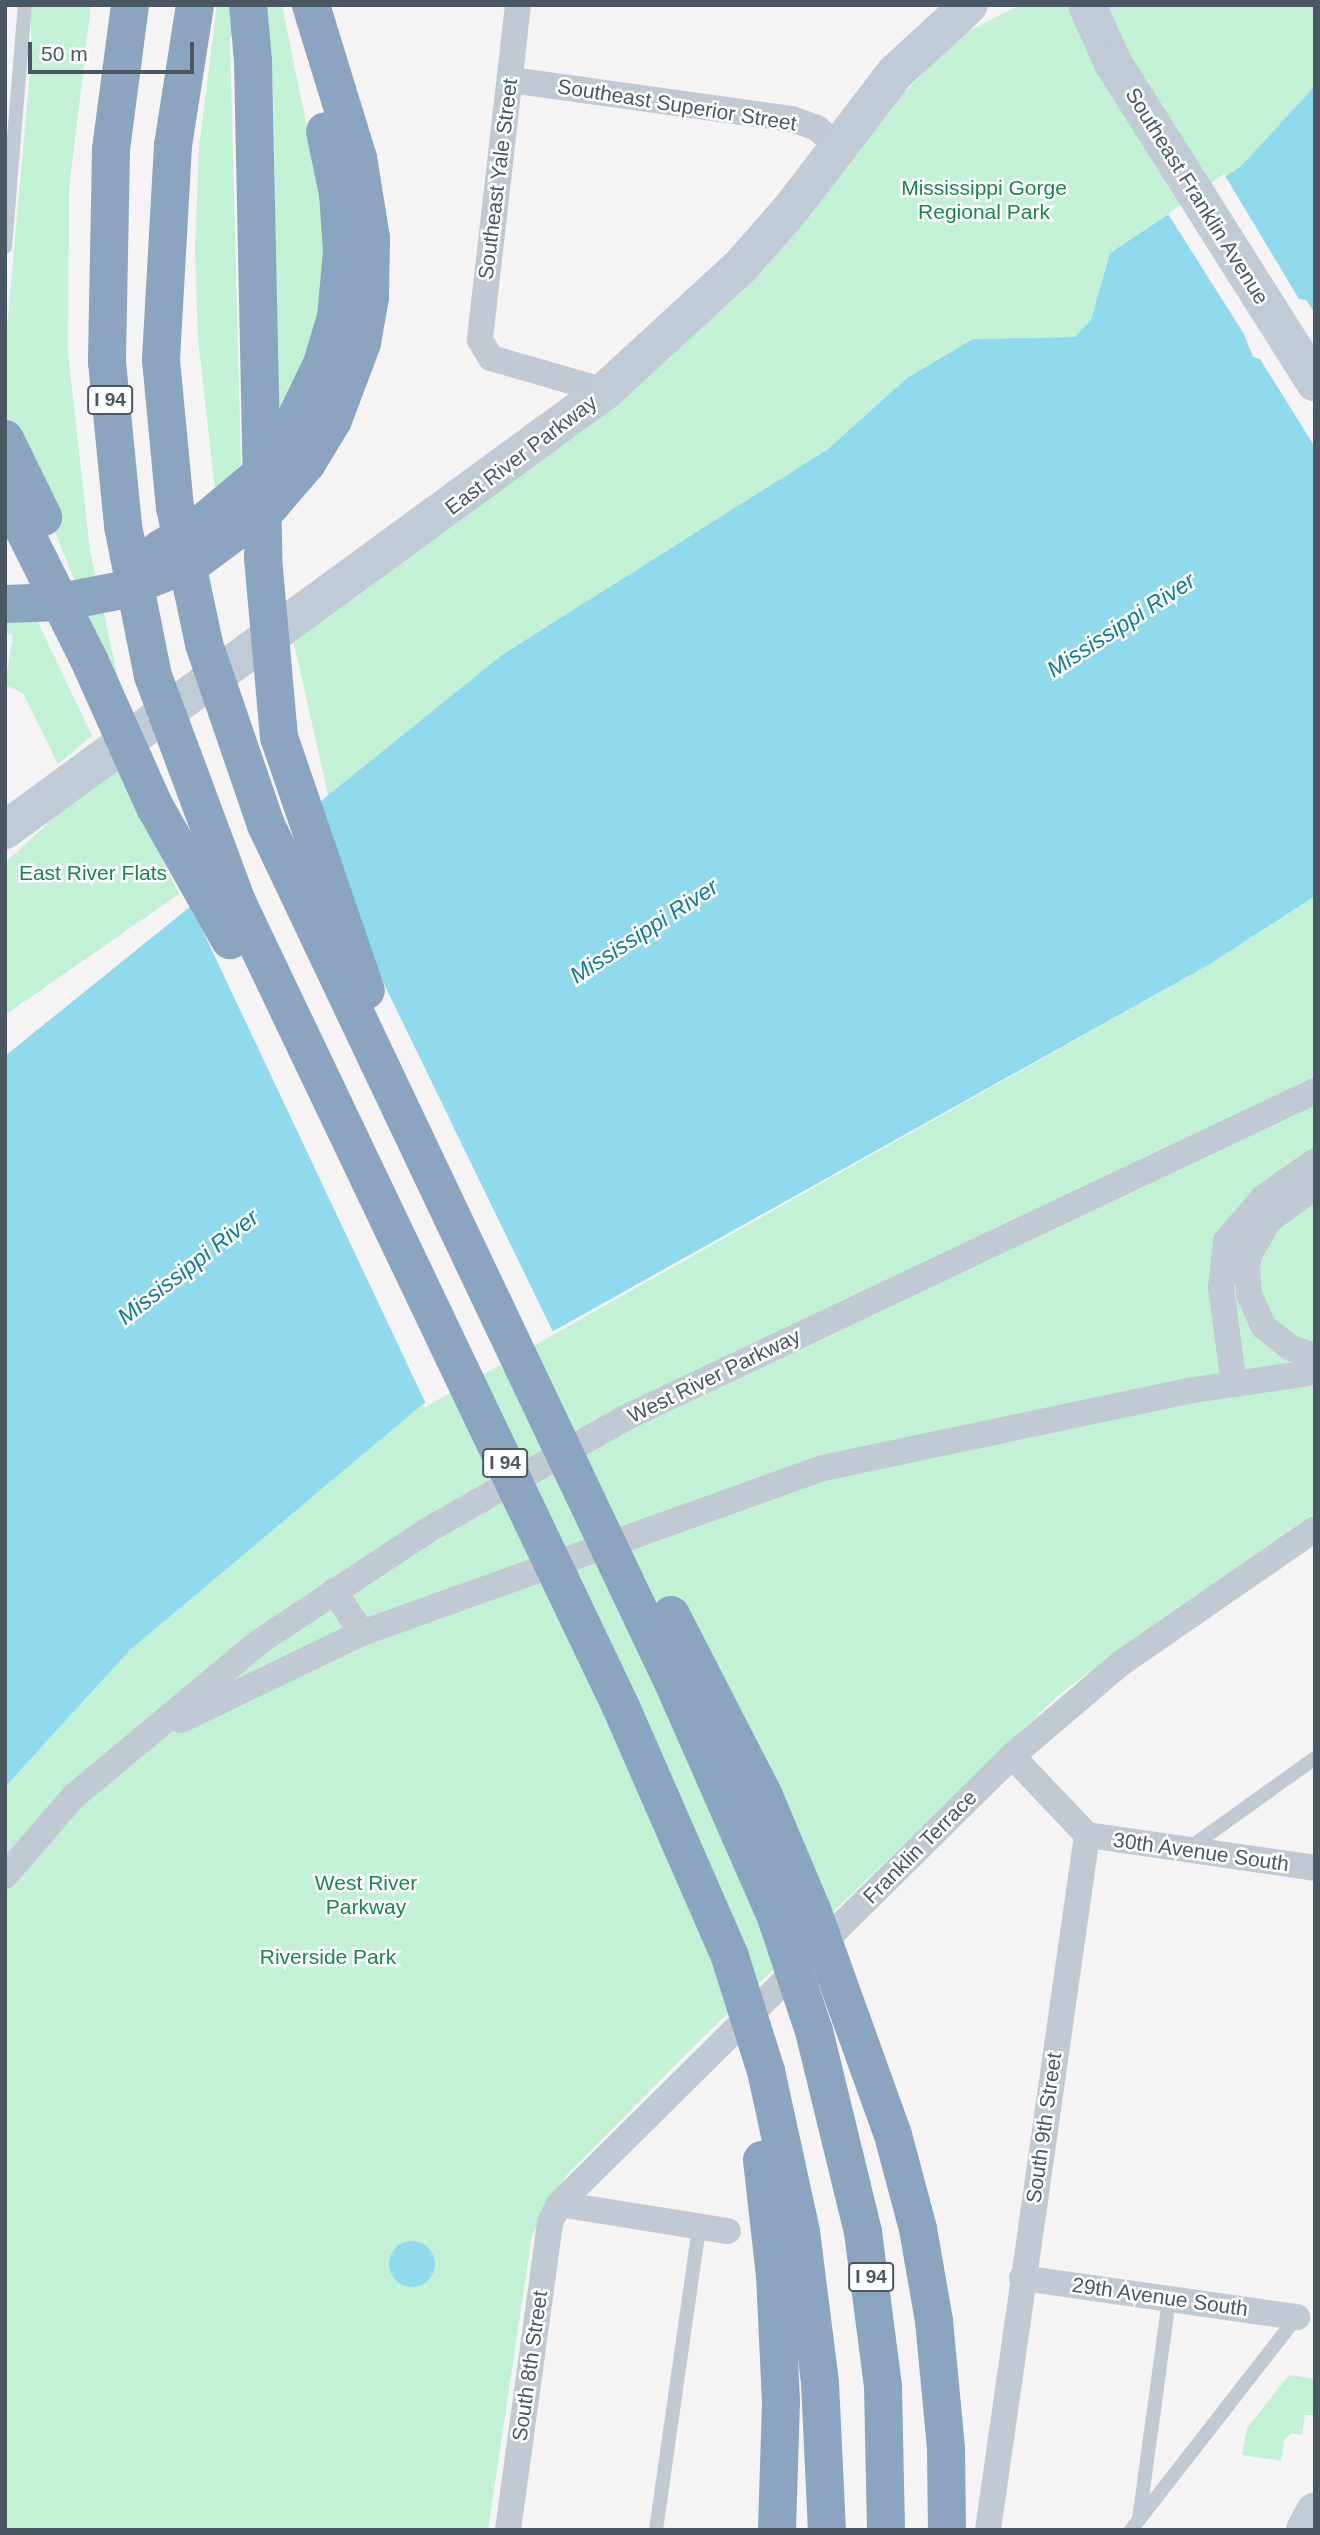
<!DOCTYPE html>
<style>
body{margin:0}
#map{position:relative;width:1320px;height:2535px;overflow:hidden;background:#f5f3f3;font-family:Helvetica,sans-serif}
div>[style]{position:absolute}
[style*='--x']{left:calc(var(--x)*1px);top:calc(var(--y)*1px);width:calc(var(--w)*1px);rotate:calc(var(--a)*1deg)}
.green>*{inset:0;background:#c3f1d5}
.water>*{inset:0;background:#90daee}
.round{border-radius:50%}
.pier>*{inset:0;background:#f5f3f3}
.lane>*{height:14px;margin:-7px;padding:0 7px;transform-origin:7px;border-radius:7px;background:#c1cad2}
.street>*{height:26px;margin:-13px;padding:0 13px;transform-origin:13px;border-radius:13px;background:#c1cad2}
.secondary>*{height:38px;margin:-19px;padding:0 19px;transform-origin:19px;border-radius:19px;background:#c1cbd6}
.highway>*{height:38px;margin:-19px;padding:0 19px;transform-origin:19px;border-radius:19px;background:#8ba5c1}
span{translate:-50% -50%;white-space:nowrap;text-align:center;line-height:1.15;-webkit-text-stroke:5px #fff;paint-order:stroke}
.shield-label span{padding:2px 5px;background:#fff;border:2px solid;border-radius:5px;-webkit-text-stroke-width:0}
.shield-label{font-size:19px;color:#4a5661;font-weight:700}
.street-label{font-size:21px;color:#4a5661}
.park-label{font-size:21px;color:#17864f}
.water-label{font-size:23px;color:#0c7c9b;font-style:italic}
.frame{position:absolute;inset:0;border:7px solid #4a5661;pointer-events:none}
.scale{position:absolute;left:28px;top:42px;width:166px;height:32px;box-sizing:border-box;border:4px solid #4a5661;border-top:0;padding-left:9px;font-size:21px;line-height:24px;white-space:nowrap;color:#4a5661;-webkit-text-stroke:5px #fff;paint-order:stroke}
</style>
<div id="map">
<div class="green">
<div style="clip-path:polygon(30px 5px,91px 5px,69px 190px,68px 353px,90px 551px,123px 700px,45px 507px,5px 425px,5px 349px,32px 51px)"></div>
<div style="clip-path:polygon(217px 5px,282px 5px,319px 187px,326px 251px,315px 332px,303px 368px,270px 430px,269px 214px,275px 180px,273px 84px,263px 19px,230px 38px,241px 465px,215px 489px,198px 340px,195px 250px,199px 147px)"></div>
<div style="clip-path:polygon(1020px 5px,1315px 5px,1315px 86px,1240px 167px,1110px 253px,1091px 320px,1075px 337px,973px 339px,907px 378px,828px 449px,334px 821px,292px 635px,564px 436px,961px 35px)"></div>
<div style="clip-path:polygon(5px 617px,36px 618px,92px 736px,58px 764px,23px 693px,5px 685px,13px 635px,5px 633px)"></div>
<div style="clip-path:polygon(115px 761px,179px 894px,5px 1015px,5px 863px)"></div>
<div style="clip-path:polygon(1315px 896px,1315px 1513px,1062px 1692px,702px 2038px,566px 2176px,532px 2235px,488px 2530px,5px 2530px,5px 1787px,130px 1650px,423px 1404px,425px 1407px,1210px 964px)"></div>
<div style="clip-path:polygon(1289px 2375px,1315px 2379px,1314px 2415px,1305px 2415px,1302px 2435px,1292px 2433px,1284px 2440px,1281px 2461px,1242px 2455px,1247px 2428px)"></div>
</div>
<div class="water">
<div style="clip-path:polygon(1315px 86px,1315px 896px,1210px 964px,423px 1404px,130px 1650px,5px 1787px,5px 1056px,502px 655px,828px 449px,907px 378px,973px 339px,1075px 337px,1091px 320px,1110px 253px,1240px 167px)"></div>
<div class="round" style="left:389px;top:2241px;width:46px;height:46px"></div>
</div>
<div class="pier">
<div style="clip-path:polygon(1224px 174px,1299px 299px,1306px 300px,1315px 313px,1315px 447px,1260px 359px,1253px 357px,1244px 334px,1168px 214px)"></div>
<div style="clip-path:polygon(310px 807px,336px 885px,554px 1334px,427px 1406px,190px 904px)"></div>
</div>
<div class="lane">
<div style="--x:5;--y:247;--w:243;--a:-85.3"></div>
<div style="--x:1188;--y:1849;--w:156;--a:-35.6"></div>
<div style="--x:1139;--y:2519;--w:222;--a:-82.2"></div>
<div style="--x:656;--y:2530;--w:307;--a:-81.9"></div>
<div style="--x:1131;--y:2530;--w:270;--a:-52.1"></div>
</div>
<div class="street">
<div style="--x:518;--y:5;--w:337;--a:96.5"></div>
<div style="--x:480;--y:340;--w:21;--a:59"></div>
<div style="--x:491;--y:358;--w:119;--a:16.1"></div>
<div style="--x:511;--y:80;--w:284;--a:7.9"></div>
<div style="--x:792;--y:119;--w:27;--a:20"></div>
<div style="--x:817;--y:128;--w:27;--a:42"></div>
<div style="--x:1315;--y:1187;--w:57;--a:144.3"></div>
<div style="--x:1269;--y:1220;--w:40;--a:119.7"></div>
<div style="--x:1249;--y:1255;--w:15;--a:98"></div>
<div style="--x:1247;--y:1270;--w:24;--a:85"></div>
<div style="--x:1249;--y:1294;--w:36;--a:66"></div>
<div style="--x:1264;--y:1327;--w:34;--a:38"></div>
<div style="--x:1291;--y:1348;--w:25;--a:18"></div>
<div style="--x:1234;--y:1384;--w:97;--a:-97.7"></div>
<div style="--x:1221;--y:1288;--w:47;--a:-83.9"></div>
<div style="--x:1226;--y:1241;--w:58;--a:-49.2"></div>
<div style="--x:1264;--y:1197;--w:62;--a:-35.2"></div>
<div style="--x:334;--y:1591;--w:50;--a:56.3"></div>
<div style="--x:181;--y:1720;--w:201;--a:-25.7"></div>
<div style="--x:362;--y:1633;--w:490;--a:-19.7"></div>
<div style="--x:823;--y:1468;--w:372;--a:-11.9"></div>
<div style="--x:1187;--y:1391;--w:129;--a:-8.4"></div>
<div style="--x:1012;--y:1756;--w:109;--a:46.5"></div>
<div style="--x:1087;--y:1835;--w:230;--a:8.2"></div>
<div style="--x:5;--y:1876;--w:104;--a:-49.3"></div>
<div style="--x:73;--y:1797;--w:242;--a:-39.8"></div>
<div style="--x:259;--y:1642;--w:203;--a:-33.5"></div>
<div style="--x:428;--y:1530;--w:227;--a:-29.6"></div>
<div style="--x:625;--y:1418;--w:764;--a:-25.36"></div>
<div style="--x:559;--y:2204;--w:171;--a:9.1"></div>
<div style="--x:1022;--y:2278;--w:278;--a:8.1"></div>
<div style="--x:508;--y:2530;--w:310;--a:-82.2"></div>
<div style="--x:550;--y:2223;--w:21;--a:-65"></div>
<div style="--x:559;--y:2204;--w:637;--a:-44.68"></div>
<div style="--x:1012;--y:1756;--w:142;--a:-40.4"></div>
<div style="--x:1120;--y:1664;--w:237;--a:-34.7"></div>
<div style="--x:988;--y:2530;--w:702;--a:-81.89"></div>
</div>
<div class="secondary">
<div style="--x:1087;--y:5;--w:64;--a:65.9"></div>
<div style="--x:1113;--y:63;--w:378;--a:57.7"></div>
<div style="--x:5;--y:830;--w:743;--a:-36.19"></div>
<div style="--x:605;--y:391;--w:183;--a:-42.6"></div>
<div style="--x:740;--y:267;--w:77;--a:-48.7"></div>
<div style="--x:791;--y:209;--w:171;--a:-52.6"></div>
<div style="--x:895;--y:73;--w:100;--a:-42.6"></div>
<div style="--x:1305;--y:2530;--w:21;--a:-62"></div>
</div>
<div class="highway">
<div style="--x:130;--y:5;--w:146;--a:97.5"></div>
<div style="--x:111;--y:150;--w:212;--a:91.1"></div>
<div style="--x:107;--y:362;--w:165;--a:84.4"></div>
<div style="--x:123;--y:526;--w:153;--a:78.7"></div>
<div style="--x:153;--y:676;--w:241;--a:69.6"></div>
<div style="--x:237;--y:902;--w:892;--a:64.5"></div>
<div style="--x:621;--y:1707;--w:273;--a:66.4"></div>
<div style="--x:730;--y:1957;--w:120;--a:72.5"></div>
<div style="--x:766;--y:2071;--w:165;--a:77.7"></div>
<div style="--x:801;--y:2232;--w:152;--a:82.8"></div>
<div style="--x:820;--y:2383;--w:147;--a:87.3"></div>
<div style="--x:195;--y:5;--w:142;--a:98.9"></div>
<div style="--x:173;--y:145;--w:215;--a:93.2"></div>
<div style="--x:161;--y:360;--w:148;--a:84.6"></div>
<div style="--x:175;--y:507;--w:140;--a:78"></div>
<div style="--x:204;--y:644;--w:191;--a:71.1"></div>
<div style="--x:266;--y:825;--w:949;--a:64.6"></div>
<div style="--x:673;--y:1682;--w:253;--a:66.3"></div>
<div style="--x:775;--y:1914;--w:123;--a:71.6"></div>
<div style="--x:814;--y:2031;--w:207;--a:76.3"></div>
<div style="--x:863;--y:2232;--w:156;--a:82.6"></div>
<div style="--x:883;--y:2387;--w:143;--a:88.8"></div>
<div style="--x:248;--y:5;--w:56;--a:84.9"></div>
<div style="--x:253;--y:61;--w:497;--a:88.8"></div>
<div style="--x:263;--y:558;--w:180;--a:84.9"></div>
<div style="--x:279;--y:737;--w:268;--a:71.1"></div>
<div style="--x:5;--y:439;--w:87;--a:64"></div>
<div style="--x:5;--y:492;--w:190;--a:63.4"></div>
<div style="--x:90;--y:662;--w:159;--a:65.9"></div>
<div style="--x:155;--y:807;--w:153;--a:60.6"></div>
<div style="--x:160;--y:549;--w:45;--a:-30.5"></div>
<div style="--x:199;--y:526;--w:75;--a:-40.1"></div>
<div style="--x:256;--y:478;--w:57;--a:-54.3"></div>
<div style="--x:289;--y:432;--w:76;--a:-64.1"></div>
<div style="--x:322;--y:364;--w:49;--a:-73.4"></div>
<div style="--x:336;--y:317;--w:65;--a:-84.7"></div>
<div style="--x:342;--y:252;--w:58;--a:-93.9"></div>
<div style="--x:338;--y:194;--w:64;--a:-101.7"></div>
<div style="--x:5;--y:604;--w:56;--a:-2"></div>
<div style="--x:61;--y:602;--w:62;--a:-11.1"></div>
<div style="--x:122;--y:590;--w:81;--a:-21.8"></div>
<div style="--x:197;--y:560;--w:91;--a:-36.5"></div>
<div style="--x:270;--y:506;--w:57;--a:-49.3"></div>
<div style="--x:307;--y:463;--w:50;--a:-58.8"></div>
<div style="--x:333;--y:420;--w:82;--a:-69.4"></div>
<div style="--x:362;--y:343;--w:47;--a:-80.1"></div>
<div style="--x:370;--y:297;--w:59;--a:-89"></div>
<div style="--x:371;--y:238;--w:81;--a:-99.2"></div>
<div style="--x:358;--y:158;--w:160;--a:-107.1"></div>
<div style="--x:671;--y:1615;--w:201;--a:62.8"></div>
<div style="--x:763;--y:1794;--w:126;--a:67.1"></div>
<div style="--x:812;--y:1910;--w:239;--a:70.2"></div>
<div style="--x:893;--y:2135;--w:97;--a:75.1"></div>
<div style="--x:918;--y:2229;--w:93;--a:80.1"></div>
<div style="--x:934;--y:2321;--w:129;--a:84.6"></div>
<div style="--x:946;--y:2449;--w:81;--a:89.3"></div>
<div style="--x:762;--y:2160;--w:116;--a:83.6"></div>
<div style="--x:775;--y:2275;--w:127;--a:87.3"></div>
<div style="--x:781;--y:2402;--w:128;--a:91.8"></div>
</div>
<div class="shield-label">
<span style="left:110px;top:400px">I 94</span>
<span style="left:505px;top:1463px">I 94</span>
<span style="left:871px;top:2277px">I 94</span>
</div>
<div class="street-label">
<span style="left:677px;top:105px;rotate:9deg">Southeast Superior Street</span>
<span style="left:498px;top:179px;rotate:-83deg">Southeast Yale Street</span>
<span style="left:1197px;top:196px;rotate:58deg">Southeast Franklin Avenue</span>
<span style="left:521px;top:455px;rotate:-37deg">East River Parkway</span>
<span style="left:714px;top:1376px;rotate:-26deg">West River Parkway</span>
<span style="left:920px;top:1847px;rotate:-45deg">Franklin Terrace</span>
<span style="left:1201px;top:1852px;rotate:8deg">30th Avenue South</span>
<span style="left:1044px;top:2128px;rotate:-82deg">South 9th Street</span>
<span style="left:1160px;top:2297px;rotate:8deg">29th Avenue South</span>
<span style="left:530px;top:2366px;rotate:-82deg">South 8th Street</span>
</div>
<div class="park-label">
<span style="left:984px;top:200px">Mississippi Gorge<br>Regional Park</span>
<span style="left:93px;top:873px">East River Flats</span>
<span style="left:366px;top:1895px">West River<br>Parkway</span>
<span style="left:328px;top:1957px">Riverside Park</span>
</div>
<div class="water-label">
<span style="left:1121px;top:625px;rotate:-33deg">Mississippi River</span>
<span style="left:644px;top:931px;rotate:-33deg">Mississippi River</span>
<span style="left:188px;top:1267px;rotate:-38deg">Mississippi River</span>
</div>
<div class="frame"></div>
<div class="scale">50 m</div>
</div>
